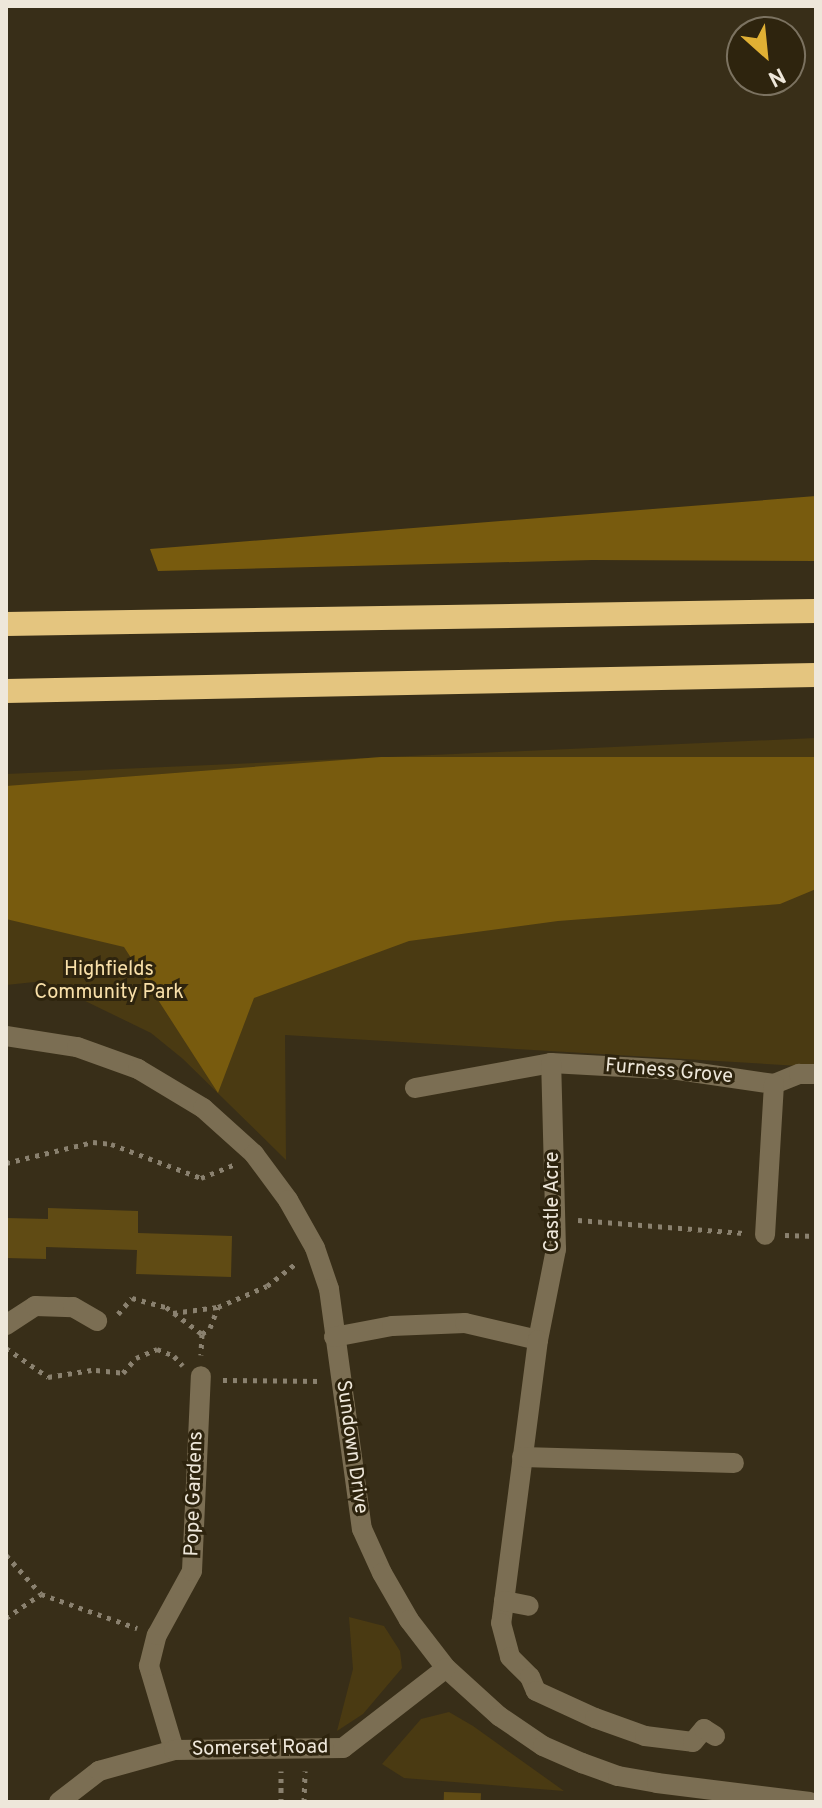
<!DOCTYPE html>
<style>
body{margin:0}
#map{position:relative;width:822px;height:1808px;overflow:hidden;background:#382e18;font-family:Overpass,sans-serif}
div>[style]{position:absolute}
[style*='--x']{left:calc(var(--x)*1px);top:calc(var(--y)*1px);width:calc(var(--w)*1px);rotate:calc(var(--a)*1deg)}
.green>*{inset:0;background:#4a3a12}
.forest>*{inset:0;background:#785b0e}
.building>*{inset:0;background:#604b14;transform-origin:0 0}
.path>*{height:5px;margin-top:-2.5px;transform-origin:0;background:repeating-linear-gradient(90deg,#8a816f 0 4px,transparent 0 10px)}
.minor>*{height:20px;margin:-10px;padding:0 10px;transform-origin:10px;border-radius:10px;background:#7b6e53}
.highway>*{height:24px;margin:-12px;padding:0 12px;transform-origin:12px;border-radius:12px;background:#e4c57f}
span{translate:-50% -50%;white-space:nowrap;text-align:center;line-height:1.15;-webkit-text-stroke:6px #2e240e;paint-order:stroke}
.park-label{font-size:20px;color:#f9e0a9}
.street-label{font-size:20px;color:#eee7da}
.frame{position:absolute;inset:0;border:8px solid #eee7da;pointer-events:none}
.north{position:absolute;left:726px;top:16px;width:80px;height:80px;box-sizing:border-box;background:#2e240e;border:2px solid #7b7260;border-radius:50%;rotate:153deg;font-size:22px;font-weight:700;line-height:32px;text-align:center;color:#eee7da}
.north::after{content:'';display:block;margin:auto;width:28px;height:36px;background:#e0b034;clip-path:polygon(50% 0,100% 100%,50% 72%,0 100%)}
</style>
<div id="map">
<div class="green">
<div style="clip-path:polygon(816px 738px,816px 1067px,285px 1035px,286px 1160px,183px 1059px,151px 1033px,44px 981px,6px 985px,6px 774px)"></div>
<div style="clip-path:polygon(349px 1617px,384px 1626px,400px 1651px,402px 1668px,363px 1714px,337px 1731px,353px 1669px)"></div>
<div style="clip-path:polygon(449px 1712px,473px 1726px,564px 1791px,404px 1778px,382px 1764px,421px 1719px)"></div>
</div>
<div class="forest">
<div style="clip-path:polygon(816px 496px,816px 561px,592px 560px,158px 571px,150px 549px)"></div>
<div style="clip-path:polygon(381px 757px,816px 757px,816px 889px,780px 904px,558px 921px,409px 941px,254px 998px,218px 1093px,124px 947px,6px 919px,6px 786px)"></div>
</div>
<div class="building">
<div style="clip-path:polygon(48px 1208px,138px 1211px,138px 1233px,232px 1236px,231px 1277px,136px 1274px,137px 1250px,46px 1247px,46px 1259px,6px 1258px,6px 1218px,48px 1219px)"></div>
<div style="left:444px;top:1792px;width:37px;height:10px;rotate:2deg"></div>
</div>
<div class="path">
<div style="--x:6;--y:1163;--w:89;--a:-13.6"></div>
<div style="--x:93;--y:1142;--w:18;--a:6"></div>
<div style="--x:111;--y:1144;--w:96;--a:20.7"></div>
<div style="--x:201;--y:1178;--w:38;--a:-22"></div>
<div style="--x:578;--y:1220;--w:166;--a:4.5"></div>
<div style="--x:785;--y:1235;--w:31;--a:2"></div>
<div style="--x:173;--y:1313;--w:45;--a:-7.6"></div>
<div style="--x:218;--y:1307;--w:53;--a:-23.2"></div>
<div style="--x:267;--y:1286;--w:37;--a:-38"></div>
<div style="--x:118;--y:1314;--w:21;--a:-49"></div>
<div style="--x:132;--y:1298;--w:35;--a:15"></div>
<div style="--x:166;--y:1307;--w:45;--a:36.9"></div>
<div style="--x:202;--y:1334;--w:21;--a:93"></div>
<div style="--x:202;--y:1334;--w:10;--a:-37"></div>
<div style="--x:210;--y:1328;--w:22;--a:-69"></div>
<div style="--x:6;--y:1348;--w:51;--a:34.6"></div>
<div style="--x:48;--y:1377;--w:44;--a:-9.2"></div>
<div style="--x:96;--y:1370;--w:27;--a:6"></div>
<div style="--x:123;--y:1373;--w:20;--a:-49"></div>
<div style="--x:136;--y:1358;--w:23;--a:-23"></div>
<div style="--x:157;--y:1349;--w:18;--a:22"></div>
<div style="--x:174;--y:1356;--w:13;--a:48"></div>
<div style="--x:223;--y:1380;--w:98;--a:0.6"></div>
<div style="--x:6;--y:1555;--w:52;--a:48.1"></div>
<div style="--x:6;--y:1618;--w:42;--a:-34.4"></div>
<div style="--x:41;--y:1594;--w:102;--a:19.5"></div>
<div style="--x:281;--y:1802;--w:31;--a:-90"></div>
<div style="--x:304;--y:1802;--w:31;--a:-88"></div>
</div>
<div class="minor">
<div style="--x:6;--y:1036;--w:72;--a:8.8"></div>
<div style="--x:77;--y:1047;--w:65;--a:19.8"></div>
<div style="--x:138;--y:1069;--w:76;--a:31"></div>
<div style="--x:203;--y:1108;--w:69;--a:42"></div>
<div style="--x:254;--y:1154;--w:57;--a:53.5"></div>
<div style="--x:288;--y:1200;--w:55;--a:60.6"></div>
<div style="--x:315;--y:1248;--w:43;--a:71.1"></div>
<div style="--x:329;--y:1289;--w:242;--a:82.2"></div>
<div style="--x:362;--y:1529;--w:48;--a:65.6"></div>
<div style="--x:382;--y:1573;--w:54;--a:60.1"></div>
<div style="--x:409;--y:1620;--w:61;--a:52.4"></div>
<div style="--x:446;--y:1668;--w:72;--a:42.2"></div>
<div style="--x:499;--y:1716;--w:53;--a:34.3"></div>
<div style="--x:543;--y:1746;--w:43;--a:23.6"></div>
<div style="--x:582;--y:1763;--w:38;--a:20"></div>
<div style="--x:618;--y:1776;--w:40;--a:10"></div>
<div style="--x:657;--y:1783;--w:154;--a:7.1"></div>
<div style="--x:774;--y:1084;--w:27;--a:-22"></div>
<div style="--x:799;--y:1074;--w:17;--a:0"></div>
<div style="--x:415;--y:1088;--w:138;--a:-10.4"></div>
<div style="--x:551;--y:1063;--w:127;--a:3.2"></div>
<div style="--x:678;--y:1070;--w:97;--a:8.3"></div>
<div style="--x:774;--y:1084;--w:151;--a:93.4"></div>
<div style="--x:6;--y:1325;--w:35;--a:-33"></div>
<div style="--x:35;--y:1306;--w:38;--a:2"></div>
<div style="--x:73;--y:1307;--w:28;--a:30"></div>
<div style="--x:334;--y:1337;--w:59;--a:-10.7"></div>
<div style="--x:392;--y:1326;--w:73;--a:-2.4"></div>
<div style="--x:465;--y:1323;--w:75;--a:13.1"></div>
<div style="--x:538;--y:1340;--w:93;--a:-78.8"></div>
<div style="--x:556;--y:1249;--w:186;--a:-91.5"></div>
<div style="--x:538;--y:1340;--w:285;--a:97.4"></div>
<div style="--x:501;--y:1623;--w:35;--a:75"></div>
<div style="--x:510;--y:1657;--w:28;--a:45"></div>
<div style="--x:530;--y:1677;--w:15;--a:67"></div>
<div style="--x:536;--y:1691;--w:65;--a:24.6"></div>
<div style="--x:595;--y:1718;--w:53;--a:19.8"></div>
<div style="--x:645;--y:1736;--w:48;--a:7.1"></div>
<div style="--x:693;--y:1742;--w:17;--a:-50"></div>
<div style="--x:704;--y:1729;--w:13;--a:32"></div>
<div style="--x:522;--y:1457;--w:212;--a:1.6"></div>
<div style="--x:504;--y:1601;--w:25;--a:11"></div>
<div style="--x:174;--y:1750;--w:88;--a:-106.6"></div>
<div style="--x:149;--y:1666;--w:32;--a:-76"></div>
<div style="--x:157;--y:1635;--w:73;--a:-61.3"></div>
<div style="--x:192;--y:1571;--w:195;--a:-87.4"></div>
<div style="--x:59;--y:1802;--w:51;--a:-37.8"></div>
<div style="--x:99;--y:1771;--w:78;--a:-15.6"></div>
<div style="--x:174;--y:1750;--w:169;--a:-0.7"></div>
<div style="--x:343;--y:1748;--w:130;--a:-37.8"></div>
</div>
<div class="highway">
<div style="--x:6;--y:624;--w:810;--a:-0.92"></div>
<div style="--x:6;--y:691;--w:810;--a:-1.13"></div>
</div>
<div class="park-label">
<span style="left:109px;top:982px">Highfields<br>Community Park</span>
</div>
<div class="street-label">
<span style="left:669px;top:1072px;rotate:5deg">Furness Grove</span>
<span style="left:553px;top:1202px;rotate:-90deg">Castle Acre</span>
<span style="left:351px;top:1447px;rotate:82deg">Sundown Drive</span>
<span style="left:195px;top:1494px;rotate:-88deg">Pope Gardens</span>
<span style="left:260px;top:1749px;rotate:-1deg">Somerset Road</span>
</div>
<div class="frame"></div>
<div class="north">N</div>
</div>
